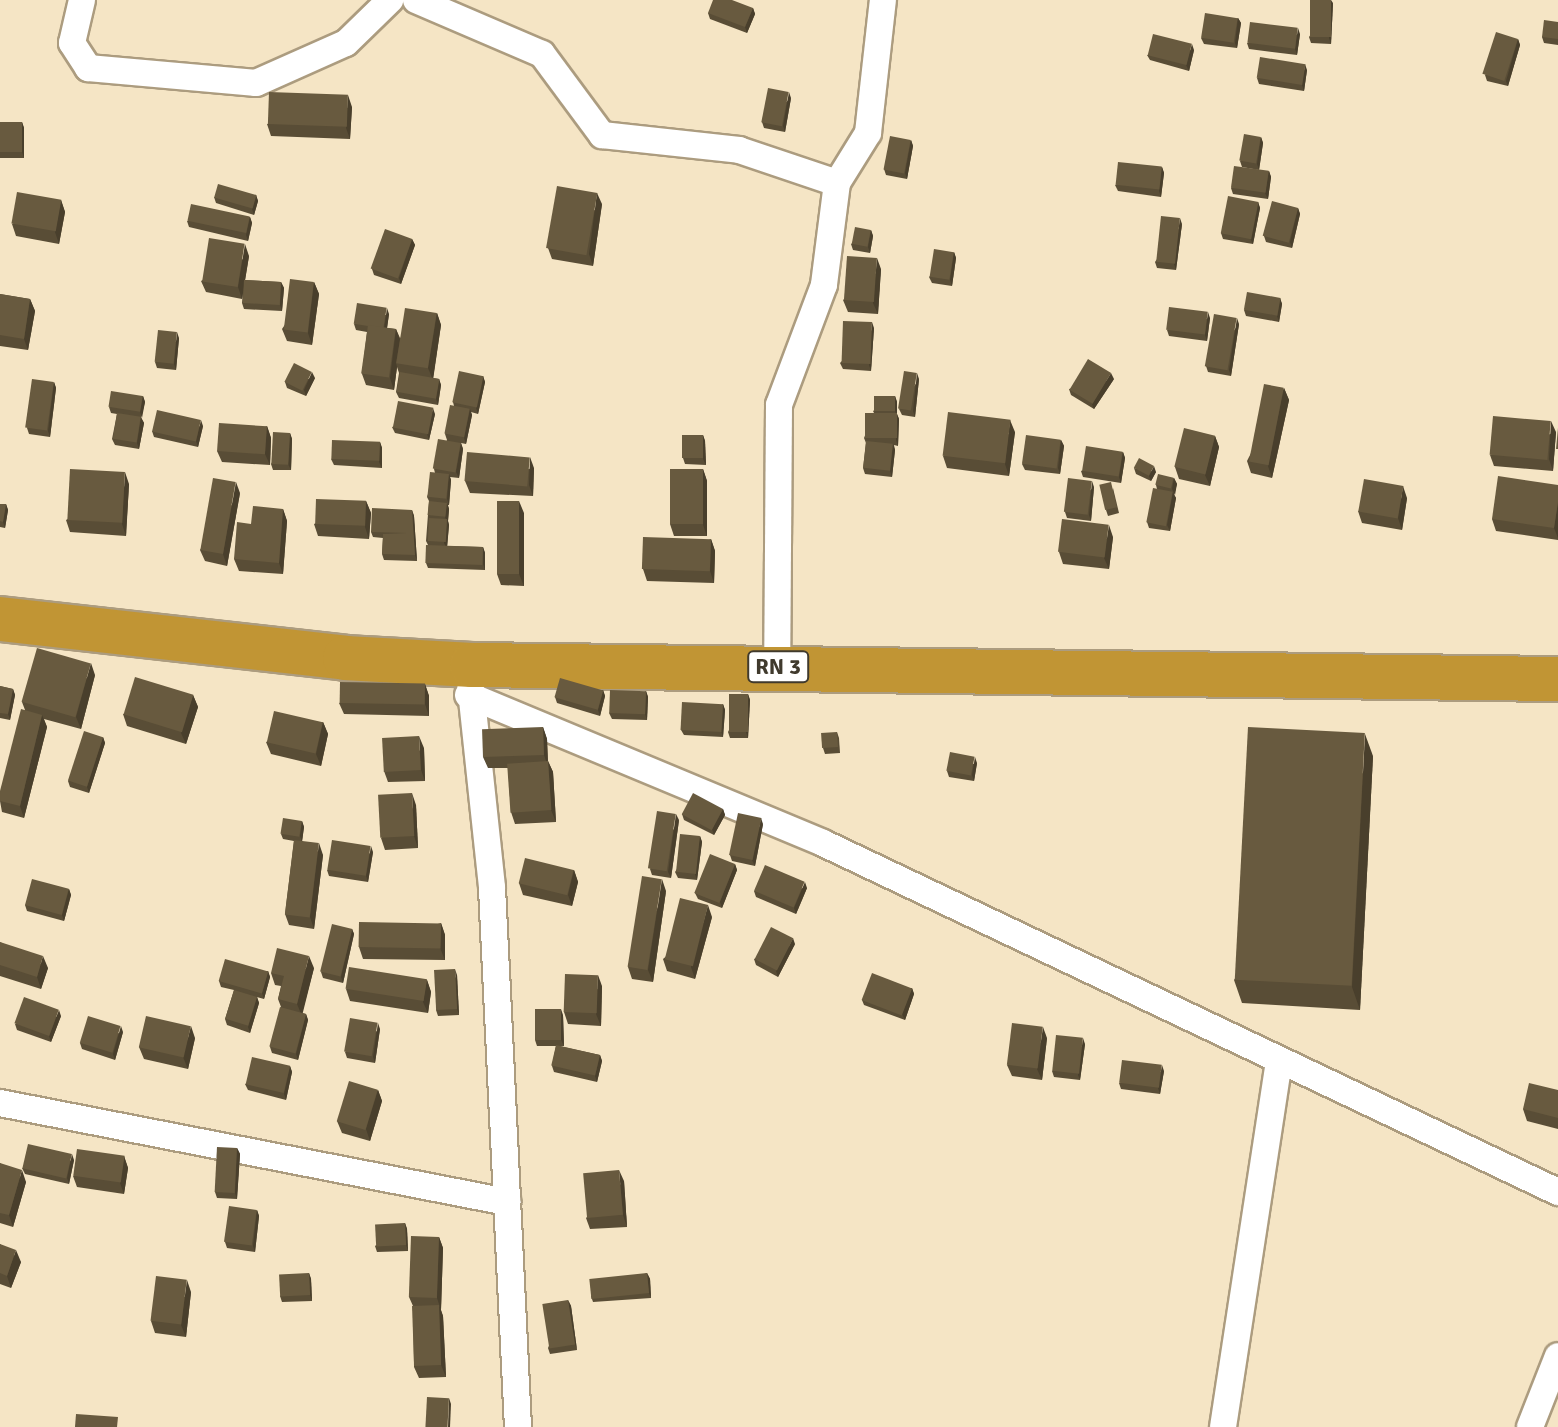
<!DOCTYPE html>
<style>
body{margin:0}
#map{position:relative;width:1558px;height:1427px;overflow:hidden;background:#f5e5c5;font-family:Signika,sans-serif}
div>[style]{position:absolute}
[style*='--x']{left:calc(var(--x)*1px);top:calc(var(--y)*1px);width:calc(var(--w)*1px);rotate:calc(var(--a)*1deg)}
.roads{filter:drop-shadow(2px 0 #ac9c7f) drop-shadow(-2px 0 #ac9c7f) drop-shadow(0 2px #ac9c7f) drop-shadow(0 -2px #ac9c7f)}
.street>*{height:26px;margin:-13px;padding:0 13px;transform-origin:13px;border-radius:13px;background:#fff}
.highway>*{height:44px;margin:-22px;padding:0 22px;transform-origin:22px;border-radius:22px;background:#c19534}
.wall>*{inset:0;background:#594d36}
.shaded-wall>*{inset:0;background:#493f2c}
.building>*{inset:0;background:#685a3f;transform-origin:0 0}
span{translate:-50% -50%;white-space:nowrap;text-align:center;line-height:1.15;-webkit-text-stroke:8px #fff;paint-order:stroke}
.shield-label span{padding:2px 6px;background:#fff;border:2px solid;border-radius:6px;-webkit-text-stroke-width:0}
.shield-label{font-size:22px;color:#403a2d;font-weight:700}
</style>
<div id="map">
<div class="roads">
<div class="street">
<div style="--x:82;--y:0;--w:44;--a:103.1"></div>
<div style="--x:72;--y:43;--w:30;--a:57"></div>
<div style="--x:88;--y:68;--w:169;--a:5.1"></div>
<div style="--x:256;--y:83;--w:98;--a:-24"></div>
<div style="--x:346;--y:43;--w:62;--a:-44.3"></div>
<div style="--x:416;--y:0;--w:137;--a:23.2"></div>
<div style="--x:542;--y:54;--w:101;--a:53.5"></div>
<div style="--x:602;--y:135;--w:138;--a:6.2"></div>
<div style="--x:739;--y:150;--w:103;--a:18.6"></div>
<div style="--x:837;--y:183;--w:103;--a:97.3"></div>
<div style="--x:824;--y:285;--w:128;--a:110.6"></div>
<div style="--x:779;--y:405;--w:262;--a:90.4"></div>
<div style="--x:837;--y:183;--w:59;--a:-58.2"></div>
<div style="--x:868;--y:133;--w:134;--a:-83.6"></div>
<div style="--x:470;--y:681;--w:208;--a:83.9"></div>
<div style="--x:492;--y:888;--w:540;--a:87.24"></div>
<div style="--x:468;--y:695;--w:385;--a:22.6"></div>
<div style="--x:823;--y:843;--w:814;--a:25.4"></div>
<div style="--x:0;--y:1103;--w:517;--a:11.05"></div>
<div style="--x:1223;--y:1427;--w:370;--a:-81.3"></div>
<div style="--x:1530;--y:1427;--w:76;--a:-68.5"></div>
</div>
<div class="highway">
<div style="--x:0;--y:619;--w:347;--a:6.4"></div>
<div style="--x:345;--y:658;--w:127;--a:3.2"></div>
<div style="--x:472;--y:665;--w:1086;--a:0.74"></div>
</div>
</div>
<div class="wall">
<div style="clip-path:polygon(1333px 3px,1331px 44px,1311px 43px,1309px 37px)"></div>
<div style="clip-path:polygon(753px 8px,755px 14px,747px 33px,710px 19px,708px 13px)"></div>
<div style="clip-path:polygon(1238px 18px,1241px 23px,1237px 48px,1204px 44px,1201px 38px)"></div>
<div style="clip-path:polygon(1558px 22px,1558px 45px,1544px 43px,1542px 37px)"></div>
<div style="clip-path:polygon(1300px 34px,1297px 55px,1249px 49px,1247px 43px)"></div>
<div style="clip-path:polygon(1518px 39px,1520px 45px,1508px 86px,1487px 81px,1485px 75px)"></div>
<div style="clip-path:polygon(1194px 50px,1189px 71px,1150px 60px,1147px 55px)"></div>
<div style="clip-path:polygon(1307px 70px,1304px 91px,1259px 84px,1257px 78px)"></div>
<div style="clip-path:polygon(791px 98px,785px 132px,764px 128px,762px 122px)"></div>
<div style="clip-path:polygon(352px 107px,350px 139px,271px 136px,267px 124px)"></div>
<div style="clip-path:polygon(0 122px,22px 122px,24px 128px,24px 158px,0 158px)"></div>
<div style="clip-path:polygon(1261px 137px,1263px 143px,1259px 170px,1242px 167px,1240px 161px)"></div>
<div style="clip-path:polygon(911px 140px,913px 146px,907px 179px,886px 175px,884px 169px)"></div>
<div style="clip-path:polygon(1162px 167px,1164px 173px,1161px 197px,1118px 191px,1115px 185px)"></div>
<div style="clip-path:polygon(1269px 171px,1271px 177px,1268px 199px,1233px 194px,1231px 188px)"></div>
<div style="clip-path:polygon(256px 195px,258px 201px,254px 215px,216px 203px,214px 197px)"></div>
<div style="clip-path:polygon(61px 200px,65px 212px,59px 244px,16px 236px,12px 224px)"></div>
<div style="clip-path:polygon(1258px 202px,1260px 208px,1253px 244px,1223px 239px,1221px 233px)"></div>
<div style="clip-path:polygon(602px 204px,593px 266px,552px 259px,548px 248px)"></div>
<div style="clip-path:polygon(1298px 208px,1300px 214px,1292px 248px,1266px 242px,1264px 236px)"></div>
<div style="clip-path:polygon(250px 217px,252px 223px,248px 241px,189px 227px,187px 221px)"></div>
<div style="clip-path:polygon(1182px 224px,1176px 270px,1157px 268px,1155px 262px)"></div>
<div style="clip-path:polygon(871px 230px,873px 236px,870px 253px,853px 250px,851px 244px)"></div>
<div style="clip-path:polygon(412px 239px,415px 245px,401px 284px,374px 275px,372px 269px)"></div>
<div style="clip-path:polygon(954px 252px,956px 258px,952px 286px,932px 283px,929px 277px)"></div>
<div style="clip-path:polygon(249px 256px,245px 280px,281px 282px,284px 288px,282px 311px,244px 309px,242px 303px,243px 291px,242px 299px,206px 292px,201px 281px)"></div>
<div style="clip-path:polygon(881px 269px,878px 314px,848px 312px,843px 300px)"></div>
<div style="clip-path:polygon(314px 282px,319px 294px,312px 345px,287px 341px,282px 329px)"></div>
<div style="clip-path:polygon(0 294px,30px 299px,35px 311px,28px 350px,0 346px)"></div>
<div style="clip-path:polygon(1280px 298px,1282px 304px,1279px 322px,1246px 316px,1244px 310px)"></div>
<div style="clip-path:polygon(437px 313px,441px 325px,433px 378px,439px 379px,441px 385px,438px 405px,399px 398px,396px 392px,399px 373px,397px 367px,394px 390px,366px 385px,362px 374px,367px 332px,356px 330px,354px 324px,389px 314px,387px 328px,396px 329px,400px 338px)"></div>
<div style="clip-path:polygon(1210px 318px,1207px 341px,1169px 336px,1167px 330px)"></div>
<div style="clip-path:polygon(1239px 324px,1231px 376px,1208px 372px,1206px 366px)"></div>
<div style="clip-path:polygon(874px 328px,871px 371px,843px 369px,840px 363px)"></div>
<div style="clip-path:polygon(179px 338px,176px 370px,157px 368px,155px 362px)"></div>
<div style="clip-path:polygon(483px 376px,485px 382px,478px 414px,471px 412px,472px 415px,466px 444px,461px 443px,463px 449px,459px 478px,450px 477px,451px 480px,449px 505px,448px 505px,449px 509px,448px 521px,449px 525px,447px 546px,483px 547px,485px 553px,485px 570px,428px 568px,426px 563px,428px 545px,426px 541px,429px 501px,427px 497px,435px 473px,434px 469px,447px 440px,445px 434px,454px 406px,453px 402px)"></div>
<div style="clip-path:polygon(315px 378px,306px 396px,287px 388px,285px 382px)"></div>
<div style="clip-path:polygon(919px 379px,915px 417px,902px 415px,899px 409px)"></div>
<div style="clip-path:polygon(1114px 379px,1094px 409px,1071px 395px,1069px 389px)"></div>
<div style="clip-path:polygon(54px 382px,56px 388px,50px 437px,29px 434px,27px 428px)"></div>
<div style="clip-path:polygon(1284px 388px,1289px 400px,1272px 478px,1251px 473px,1247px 461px)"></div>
<div style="clip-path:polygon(143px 396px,145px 402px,141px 418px,144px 423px,139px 449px,115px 445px,112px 439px,117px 414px,111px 413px,109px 407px)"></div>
<div style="clip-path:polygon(895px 396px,897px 402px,897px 414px,899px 419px,898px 446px,894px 445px,895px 450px,892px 477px,865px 474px,863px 468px,866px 443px,864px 438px,874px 413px,873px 411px)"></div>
<div style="clip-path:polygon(435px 414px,429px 440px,395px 433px,392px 427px)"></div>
<div style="clip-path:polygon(203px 426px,198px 447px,154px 437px,152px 431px)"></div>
<div style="clip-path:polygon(267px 426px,271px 438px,270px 465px,222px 462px,217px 451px)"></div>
<div style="clip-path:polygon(1015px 432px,1009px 476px,947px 468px,943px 456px)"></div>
<div style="clip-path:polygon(1556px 432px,1553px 471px,1494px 466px,1490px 455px)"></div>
<div style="clip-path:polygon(290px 433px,292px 439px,291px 470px,273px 470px,271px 464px)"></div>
<div style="clip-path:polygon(703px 435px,705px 441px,706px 465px,685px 464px,683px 458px)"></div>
<div style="clip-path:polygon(1215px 436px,1219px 447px,1210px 486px,1179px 479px,1175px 467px)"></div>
<div style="clip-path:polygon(1061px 440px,1064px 446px,1060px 474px,1025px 470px,1022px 464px)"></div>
<div style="clip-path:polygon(380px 442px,382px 448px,382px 468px,334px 465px,331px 459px)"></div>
<div style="clip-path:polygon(1123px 452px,1125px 458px,1121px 483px,1083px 477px,1081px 471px)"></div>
<div style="clip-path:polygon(534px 468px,533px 496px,470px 493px,465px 481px)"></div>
<div style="clip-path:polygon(1134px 468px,1156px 472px,1151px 481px,1136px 474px)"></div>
<div style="clip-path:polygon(703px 469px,707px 481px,707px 536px,674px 536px,670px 524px)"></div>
<div style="clip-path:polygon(1174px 478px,1177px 484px,1174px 495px,1176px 498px,1170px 531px,1149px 528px,1147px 522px,1157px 489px,1156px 485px)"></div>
<div style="clip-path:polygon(129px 484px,126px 536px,70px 532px,66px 520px)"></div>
<div style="clip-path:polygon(1558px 485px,1558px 540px,1496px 531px,1492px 519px)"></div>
<div style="clip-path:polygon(1094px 487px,1091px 521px,1067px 518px,1065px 512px)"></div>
<div style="clip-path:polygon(1113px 488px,1119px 513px,1108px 516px,1106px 510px)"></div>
<div style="clip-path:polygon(240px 493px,227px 566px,205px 561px,200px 550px)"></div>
<div style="clip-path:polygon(1407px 498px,1402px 530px,1362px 523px,1358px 511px)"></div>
<div style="clip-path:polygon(366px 501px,371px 513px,369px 539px,318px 536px,314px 524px)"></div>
<div style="clip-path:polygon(0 504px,6px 504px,8px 510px,5px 528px,0 527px)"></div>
<div style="clip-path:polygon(283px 509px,287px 521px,283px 574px,239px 571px,234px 559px,251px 524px)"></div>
<div style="clip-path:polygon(412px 510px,414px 516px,417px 561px,384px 560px,382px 554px,383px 538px,373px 537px,371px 532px)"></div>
<div style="clip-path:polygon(524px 513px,524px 586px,501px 585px,497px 574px)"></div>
<div style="clip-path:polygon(1113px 537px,1109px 569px,1063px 564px,1059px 552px)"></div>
<div style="clip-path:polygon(711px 539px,715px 551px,714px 583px,647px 581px,643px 569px)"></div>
<div style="clip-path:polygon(95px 675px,81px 729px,44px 719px,47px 727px,24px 818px,2px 812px,0 801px,25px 710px,22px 702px)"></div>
<div style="clip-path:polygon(425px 684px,429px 696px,429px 716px,344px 714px,339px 703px)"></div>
<div style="clip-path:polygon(0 686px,13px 689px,15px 695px,10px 720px,0 718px)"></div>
<div style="clip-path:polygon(603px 690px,605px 696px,600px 716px,557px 703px,555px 697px)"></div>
<div style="clip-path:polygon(646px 691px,648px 697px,647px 720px,612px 719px,609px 713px)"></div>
<div style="clip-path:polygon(748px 694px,750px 700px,748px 738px,730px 738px,728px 732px)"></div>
<div style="clip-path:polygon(193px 695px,198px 707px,186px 744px,127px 726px,123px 714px)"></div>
<div style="clip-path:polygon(723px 704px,725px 710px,723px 737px,684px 735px,681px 730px)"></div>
<div style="clip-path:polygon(323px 722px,328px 734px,321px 766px,271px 754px,266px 742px)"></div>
<div style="clip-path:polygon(543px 727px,547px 739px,548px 761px,553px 772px,556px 822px,515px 824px,511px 812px,508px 768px,488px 768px,483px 757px)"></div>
<div style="clip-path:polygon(837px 732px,839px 738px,840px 753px,825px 754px,823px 748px)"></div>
<div style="clip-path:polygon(103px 737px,105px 743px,89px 793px,70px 787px,68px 781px)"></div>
<div style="clip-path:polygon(424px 748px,425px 781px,388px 782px,384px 771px)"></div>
<div style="clip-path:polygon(1373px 756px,1360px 1010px,1242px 1003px,1234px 980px)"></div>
<div style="clip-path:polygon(977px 763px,974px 781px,949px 777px,947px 771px)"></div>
<div style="clip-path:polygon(416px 805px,418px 848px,385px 850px,381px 838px)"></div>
<div style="clip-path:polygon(723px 809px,725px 815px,714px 835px,684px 820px,682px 814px)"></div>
<div style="clip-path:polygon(679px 820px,671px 878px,652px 875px,650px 869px)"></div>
<div style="clip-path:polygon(302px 821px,304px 827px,302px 841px,323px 855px,314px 929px,289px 925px,285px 914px,294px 841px,283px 839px,281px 834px)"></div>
<div style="clip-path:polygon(763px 824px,755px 866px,732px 861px,730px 855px)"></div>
<div style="clip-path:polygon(700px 836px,702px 842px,697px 880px,678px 878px,675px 872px)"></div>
<div style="clip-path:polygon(373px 852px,368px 882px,329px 876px,327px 870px)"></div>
<div style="clip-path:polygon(735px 864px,737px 870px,722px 908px,698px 899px,695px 893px)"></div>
<div style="clip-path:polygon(574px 870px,578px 882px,572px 906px,523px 895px,519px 883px)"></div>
<div style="clip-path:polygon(807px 888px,796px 914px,756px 897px,754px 891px)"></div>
<div style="clip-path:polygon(69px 889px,71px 895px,64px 921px,27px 911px,25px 905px)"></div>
<div style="clip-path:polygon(666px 891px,653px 982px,632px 979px,628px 967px)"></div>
<div style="clip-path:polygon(712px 917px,695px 979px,667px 971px,663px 959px)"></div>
<div style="clip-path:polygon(441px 923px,445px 935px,445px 960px,363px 959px,359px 947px)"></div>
<div style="clip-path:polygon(352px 929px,354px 934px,343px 983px,323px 978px,321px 972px)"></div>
<div style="clip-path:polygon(0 942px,48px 968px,41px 989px,0 976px)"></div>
<div style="clip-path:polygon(795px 944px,778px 977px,756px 965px,754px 959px)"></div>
<div style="clip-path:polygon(314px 968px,302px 1013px,306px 1014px,308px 1020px,298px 1060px,272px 1053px,270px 1047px,281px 1007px,278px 999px,281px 986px,275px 985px,271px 973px)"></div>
<div style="clip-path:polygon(268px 971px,270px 977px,264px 999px,238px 992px,257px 997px,259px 1003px,250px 1033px,227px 1025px,225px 1019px,234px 990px,221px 987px,219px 981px)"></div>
<div style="clip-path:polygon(457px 975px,459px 1015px,438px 1016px,436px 1010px)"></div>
<div style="clip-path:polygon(427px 980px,431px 992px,428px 1013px,350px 1001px,346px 989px)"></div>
<div style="clip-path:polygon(602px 986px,601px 1026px,568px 1024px,564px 1012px)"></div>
<div style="clip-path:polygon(912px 988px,914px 994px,905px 1020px,864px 1005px,862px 1000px)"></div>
<div style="clip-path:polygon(563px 1015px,564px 1046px,559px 1046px,600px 1055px,602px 1061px,597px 1082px,554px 1072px,552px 1066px,556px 1046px,537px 1046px,535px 1040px)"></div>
<div style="clip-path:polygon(61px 1016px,51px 1042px,17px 1030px,15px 1024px)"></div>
<div style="clip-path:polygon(380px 1029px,375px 1063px,347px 1058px,345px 1052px)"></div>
<div style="clip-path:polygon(123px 1032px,115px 1060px,82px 1049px,80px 1043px)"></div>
<div style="clip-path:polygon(195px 1038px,188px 1069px,144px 1059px,139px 1047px)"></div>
<div style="clip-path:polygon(1047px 1038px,1042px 1080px,1012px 1076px,1007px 1065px)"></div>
<div style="clip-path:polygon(1085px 1044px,1080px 1080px,1054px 1077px,1052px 1071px)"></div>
<div style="clip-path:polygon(290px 1066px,292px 1072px,286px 1100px,248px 1090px,245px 1084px)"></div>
<div style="clip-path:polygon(1164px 1071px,1160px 1094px,1121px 1089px,1119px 1083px)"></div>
<div style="clip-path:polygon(378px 1090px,382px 1101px,370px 1141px,342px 1133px,337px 1121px)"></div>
<div style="clip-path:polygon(1558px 1090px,1558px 1129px,1527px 1121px,1523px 1109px)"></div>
<div style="clip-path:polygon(237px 1148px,240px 1154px,237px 1199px,217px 1198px,215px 1192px)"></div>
<div style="clip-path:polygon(124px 1156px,128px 1168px,124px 1194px,77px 1187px,73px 1176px)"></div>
<div style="clip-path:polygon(74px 1160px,69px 1184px,25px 1174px,22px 1168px)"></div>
<div style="clip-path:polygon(0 1163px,26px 1182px,13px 1227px,0 1223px)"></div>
<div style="clip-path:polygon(624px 1181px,627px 1227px,590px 1229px,586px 1218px)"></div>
<div style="clip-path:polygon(257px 1210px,259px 1216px,255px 1252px,227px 1248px,225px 1242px)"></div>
<div style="clip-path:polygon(405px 1223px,407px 1229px,408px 1251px,377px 1252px,375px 1246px)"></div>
<div style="clip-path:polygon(439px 1237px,443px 1248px,441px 1310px,443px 1316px,446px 1377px,419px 1378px,414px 1367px,413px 1306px,409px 1297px)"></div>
<div style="clip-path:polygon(0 1244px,21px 1262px,11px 1288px,0 1284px)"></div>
<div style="clip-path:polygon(309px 1273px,311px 1279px,312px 1301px,282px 1302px,280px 1296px)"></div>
<div style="clip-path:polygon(647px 1273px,650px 1279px,651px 1298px,593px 1302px,591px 1296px)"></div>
<div style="clip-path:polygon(191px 1292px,186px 1337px,155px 1333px,151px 1321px)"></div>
<div style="clip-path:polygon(568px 1300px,571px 1306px,577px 1350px,550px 1354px,548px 1348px)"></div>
</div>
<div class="shaded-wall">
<div style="clip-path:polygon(1331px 0,1333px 3px,1331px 44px,1329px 38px)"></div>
<div style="clip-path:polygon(753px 8px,755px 14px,747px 33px,745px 27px)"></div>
<div style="clip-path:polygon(1238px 18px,1241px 23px,1237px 48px,1235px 43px)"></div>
<div style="clip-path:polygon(1298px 28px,1300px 34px,1297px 55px,1295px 49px)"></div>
<div style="clip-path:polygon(1518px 39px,1520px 45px,1508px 86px,1506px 81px)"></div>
<div style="clip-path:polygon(1192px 44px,1194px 50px,1189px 71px,1186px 65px)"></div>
<div style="clip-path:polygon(1305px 64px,1307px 70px,1304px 91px,1302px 85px)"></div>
<div style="clip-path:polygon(789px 92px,791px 98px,785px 132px,783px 126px)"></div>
<div style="clip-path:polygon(348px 95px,352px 107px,350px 139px,346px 128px)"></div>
<div style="clip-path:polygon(22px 122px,24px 128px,24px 158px,22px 152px)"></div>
<div style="clip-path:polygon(1261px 137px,1263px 143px,1259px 170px,1257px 164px)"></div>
<div style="clip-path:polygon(911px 140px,913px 146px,907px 179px,905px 173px)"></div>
<div style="clip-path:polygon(1162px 167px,1164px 173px,1161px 197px,1159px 191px)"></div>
<div style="clip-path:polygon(1269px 171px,1271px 177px,1268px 199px,1265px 193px)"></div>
<div style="clip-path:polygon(597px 193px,602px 204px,593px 266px,589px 254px)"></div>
<div style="clip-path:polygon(256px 195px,258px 201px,254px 215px,252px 209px)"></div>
<div style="clip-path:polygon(61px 200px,65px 212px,59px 244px,55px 232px)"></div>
<div style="clip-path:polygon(1258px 202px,1260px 208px,1253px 244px,1250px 238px)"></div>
<div style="clip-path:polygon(1298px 208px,1300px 214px,1292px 248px,1290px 242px)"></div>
<div style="clip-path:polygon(250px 217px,252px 223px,248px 241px,246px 235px)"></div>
<div style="clip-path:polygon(1180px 218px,1182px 224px,1176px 270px,1174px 264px)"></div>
<div style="clip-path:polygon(871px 230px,873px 236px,870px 253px,868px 247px)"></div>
<div style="clip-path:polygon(412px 239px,415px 245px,401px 284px,399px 278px)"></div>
<div style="clip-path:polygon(245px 244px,249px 256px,242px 299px,238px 287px)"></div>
<div style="clip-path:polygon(954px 252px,956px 258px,952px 286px,950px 280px)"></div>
<div style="clip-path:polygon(877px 258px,881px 269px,878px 314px,873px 303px)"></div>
<div style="clip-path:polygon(281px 282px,284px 288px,282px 311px,280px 305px)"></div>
<div style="clip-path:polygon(314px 282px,319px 294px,312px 345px,308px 333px)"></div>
<div style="clip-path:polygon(1280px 298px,1282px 304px,1279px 322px,1277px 316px)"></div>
<div style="clip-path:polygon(30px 299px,35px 311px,28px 350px,24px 339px)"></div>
<div style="clip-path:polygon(387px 308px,389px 314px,386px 335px,384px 329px)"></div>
<div style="clip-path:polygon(1208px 312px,1210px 318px,1207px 341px,1205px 335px)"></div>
<div style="clip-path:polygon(437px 313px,441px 325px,433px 380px,428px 368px)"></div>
<div style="clip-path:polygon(1237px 318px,1239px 324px,1231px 376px,1229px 370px)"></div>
<div style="clip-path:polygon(872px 322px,874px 328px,871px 371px,869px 365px)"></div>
<div style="clip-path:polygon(396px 329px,400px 340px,396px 363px,397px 367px,394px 390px,390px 378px)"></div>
<div style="clip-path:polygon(177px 332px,179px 338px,176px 370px,174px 364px)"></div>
<div style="clip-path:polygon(312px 372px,315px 378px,306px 396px,304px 390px)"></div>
<div style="clip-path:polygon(917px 373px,919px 379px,915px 417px,913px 411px)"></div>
<div style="clip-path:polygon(1111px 373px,1114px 379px,1094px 409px,1092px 404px)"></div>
<div style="clip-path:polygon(483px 376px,485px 382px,478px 414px,476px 408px)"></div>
<div style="clip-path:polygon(439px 379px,441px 385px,438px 405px,436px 399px)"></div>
<div style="clip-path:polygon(54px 382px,56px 388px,50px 437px,48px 431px)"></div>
<div style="clip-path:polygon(1284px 388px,1289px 400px,1272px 478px,1268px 466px)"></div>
<div style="clip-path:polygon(143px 396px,145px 402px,142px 418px,140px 412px)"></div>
<div style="clip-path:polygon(895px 396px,897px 402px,897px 414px,899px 419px,898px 446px,896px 440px,897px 416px,895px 411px)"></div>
<div style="clip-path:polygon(433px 408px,435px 414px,429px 440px,427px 434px)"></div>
<div style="clip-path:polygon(470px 409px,472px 415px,466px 444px,464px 438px)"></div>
<div style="clip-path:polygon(141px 417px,144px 423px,139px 449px,137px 443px)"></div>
<div style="clip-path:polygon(201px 420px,203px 426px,198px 447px,196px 441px)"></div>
<div style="clip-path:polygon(1010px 420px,1015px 432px,1009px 476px,1005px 464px)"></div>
<div style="clip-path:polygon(1551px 421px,1556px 432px,1553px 471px,1549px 459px)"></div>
<div style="clip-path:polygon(267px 426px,271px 438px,270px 465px,265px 454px)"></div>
<div style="clip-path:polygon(290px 433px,292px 439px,291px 470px,288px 464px)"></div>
<div style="clip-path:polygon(703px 435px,705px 441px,706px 465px,703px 459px)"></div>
<div style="clip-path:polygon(1215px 436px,1219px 447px,1210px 486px,1205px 475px)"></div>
<div style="clip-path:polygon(1061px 440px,1064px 446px,1060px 474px,1058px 468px)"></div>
<div style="clip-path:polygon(380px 442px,382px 448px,382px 468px,379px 462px)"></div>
<div style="clip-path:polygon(461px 443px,463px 449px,459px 478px,456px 472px)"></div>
<div style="clip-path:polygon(893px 444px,895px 450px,892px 477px,890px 471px)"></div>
<div style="clip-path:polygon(1123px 452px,1125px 458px,1121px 483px,1119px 477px)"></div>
<div style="clip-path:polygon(530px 457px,534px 468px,533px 496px,529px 485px)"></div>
<div style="clip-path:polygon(1154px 466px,1156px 472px,1151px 481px,1149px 476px)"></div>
<div style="clip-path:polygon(703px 469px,707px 481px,707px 536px,703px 525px)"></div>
<div style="clip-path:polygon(125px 472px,129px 484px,126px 536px,122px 524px)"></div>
<div style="clip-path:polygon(449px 474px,451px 480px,449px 505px,447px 499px)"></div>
<div style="clip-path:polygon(1174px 478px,1177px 484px,1175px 495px,1172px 489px)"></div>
<div style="clip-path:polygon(1092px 481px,1094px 487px,1091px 521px,1089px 515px)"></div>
<div style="clip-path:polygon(236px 482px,240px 493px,227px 566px,223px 554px)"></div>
<div style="clip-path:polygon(1403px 486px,1407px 498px,1402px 530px,1398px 518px)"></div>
<div style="clip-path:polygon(1173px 492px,1176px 498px,1170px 531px,1167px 525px)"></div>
<div style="clip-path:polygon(366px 501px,371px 513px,369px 539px,365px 527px)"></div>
<div style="clip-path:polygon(519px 501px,524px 513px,524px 586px,519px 574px)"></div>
<div style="clip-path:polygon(1558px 502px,1558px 538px,1554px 528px)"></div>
<div style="clip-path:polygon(447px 503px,449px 509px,448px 521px,449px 525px,447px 549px,444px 543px,447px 522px,445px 517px)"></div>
<div style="clip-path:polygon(6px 504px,8px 510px,5px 528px,3px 522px)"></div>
<div style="clip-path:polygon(283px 509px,287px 521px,283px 574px,279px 563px)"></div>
<div style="clip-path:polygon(412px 510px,414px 516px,417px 561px,415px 555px)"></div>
<div style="clip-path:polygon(1109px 525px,1113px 537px,1109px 569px,1104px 558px)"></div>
<div style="clip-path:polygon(711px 539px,715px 551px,714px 583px,710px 571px)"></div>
<div style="clip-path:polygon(483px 547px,485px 553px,485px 570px,483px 564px)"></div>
<div style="clip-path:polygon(91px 663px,95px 675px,81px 729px,76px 717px)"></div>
<div style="clip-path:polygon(425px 684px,429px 696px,429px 716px,425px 704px)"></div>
<div style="clip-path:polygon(13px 689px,15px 695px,10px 720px,8px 714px)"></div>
<div style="clip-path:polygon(603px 690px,605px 696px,600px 716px,598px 710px)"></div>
<div style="clip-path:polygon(646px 691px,648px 697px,647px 720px,645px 714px)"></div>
<div style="clip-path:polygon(748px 694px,750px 700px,748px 738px,746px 732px)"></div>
<div style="clip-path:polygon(193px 695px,198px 707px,186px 744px,181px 733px)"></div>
<div style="clip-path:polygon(723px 704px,725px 710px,723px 737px,721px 731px)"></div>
<div style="clip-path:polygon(42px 715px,47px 727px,24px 818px,20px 806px)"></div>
<div style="clip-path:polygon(323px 722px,328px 734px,321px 766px,316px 754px)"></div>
<div style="clip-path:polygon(543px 727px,547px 739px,548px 767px,544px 755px)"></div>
<div style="clip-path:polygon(1365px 734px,1373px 756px,1360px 1010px,1352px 987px)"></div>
<div style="clip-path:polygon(419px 736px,424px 748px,425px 781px,421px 770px)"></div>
<div style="clip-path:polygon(103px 737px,105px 743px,89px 793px,87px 787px)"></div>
<div style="clip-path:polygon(975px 757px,977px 763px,974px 781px,972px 775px)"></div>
<div style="clip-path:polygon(548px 761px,553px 772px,556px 822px,551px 810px)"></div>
<div style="clip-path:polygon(412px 793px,416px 805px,418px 848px,414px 836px)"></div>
<div style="clip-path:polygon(723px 809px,725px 815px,714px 835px,712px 829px)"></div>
<div style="clip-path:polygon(676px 814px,679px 820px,671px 878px,668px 872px)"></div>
<div style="clip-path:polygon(761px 818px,763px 824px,755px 866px,752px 860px)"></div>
<div style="clip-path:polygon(302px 821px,304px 827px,302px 842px,300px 836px)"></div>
<div style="clip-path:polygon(700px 836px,702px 842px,697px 880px,695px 874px)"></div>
<div style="clip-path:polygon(319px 843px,323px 855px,314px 929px,310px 917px)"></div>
<div style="clip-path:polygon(371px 846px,373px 852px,368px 882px,366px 876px)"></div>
<div style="clip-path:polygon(735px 864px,737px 870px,722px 908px,720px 902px)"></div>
<div style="clip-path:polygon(574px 870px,578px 882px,572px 906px,568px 895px)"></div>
<div style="clip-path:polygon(662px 879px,666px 891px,653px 982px,648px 970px)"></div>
<div style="clip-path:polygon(805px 882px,807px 888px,796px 914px,794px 908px)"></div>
<div style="clip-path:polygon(69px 889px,71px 895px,64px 921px,62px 915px)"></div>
<div style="clip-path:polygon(708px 905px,712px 917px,695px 979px,691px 967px)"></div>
<div style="clip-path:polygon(441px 923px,445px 935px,445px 960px,440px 948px)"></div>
<div style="clip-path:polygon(352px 929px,354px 934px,343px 983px,341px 977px)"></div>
<div style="clip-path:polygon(793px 938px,795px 944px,778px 977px,776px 971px)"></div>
<div style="clip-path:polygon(43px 956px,48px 968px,41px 989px,37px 977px)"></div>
<div style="clip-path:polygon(309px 956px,314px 968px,302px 1016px,297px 1004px)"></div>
<div style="clip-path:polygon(455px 969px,457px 975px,459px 1015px,457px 1009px)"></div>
<div style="clip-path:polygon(268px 971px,270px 977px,264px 999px,262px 993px)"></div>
<div style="clip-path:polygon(598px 975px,602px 986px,601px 1026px,596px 1014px)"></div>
<div style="clip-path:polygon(427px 980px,431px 992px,428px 1013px,423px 1002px)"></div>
<div style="clip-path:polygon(912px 988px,914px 994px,905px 1020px,902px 1014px)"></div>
<div style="clip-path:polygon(257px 997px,259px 1003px,250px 1033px,248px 1027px)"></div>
<div style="clip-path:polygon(561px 1009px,563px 1015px,564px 1046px,561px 1040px)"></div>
<div style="clip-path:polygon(59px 1010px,61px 1016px,51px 1042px,49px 1036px)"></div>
<div style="clip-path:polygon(306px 1014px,308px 1020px,298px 1060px,296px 1054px)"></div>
<div style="clip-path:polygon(378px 1023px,380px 1029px,375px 1063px,373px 1057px)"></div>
<div style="clip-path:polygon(121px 1026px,123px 1032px,115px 1060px,113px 1054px)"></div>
<div style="clip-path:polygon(191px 1026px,195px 1038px,188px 1069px,183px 1057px)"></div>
<div style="clip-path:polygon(1043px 1027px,1047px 1038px,1042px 1080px,1037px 1069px)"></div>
<div style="clip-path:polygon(1083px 1038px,1085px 1044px,1080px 1080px,1078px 1075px)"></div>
<div style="clip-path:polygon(600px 1055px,602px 1061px,597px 1082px,595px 1076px)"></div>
<div style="clip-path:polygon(1162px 1065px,1164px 1071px,1160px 1094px,1158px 1088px)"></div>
<div style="clip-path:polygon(290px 1066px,292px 1072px,286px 1100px,284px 1094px)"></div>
<div style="clip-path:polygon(378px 1090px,382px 1101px,370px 1141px,366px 1129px)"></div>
<div style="clip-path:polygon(237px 1148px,240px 1154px,237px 1199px,235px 1193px)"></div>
<div style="clip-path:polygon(72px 1154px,74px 1160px,69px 1184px,67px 1178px)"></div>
<div style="clip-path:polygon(124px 1156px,128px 1168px,124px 1194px,120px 1183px)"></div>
<div style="clip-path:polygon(22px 1170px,26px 1182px,13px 1227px,9px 1215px)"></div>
<div style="clip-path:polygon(619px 1170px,624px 1181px,627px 1227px,623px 1215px)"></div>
<div style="clip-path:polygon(257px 1210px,259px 1216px,255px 1252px,253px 1246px)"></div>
<div style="clip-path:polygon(405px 1223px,407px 1229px,408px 1251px,406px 1245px)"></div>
<div style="clip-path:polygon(439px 1237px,443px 1248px,441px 1310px,437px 1298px)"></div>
<div style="clip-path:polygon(16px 1250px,21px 1262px,11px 1288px,7px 1276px)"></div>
<div style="clip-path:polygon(309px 1273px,311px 1279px,312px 1301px,310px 1295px)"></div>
<div style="clip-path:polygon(647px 1273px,650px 1279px,651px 1298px,649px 1293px)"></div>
<div style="clip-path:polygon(187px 1280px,191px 1292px,186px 1337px,181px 1325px)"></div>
<div style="clip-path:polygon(568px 1300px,571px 1306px,577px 1350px,575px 1344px)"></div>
<div style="clip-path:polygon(439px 1305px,443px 1316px,446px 1377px,441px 1365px)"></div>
<div style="clip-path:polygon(449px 1398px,451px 1404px,450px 1427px,448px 1427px)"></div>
</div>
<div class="building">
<div style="clip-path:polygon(713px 0,732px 0,753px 8px,745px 27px,708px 13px)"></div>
<div style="left:1310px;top:0;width:21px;height:37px"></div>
<div style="left:1205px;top:13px;width:33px;height:25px;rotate:9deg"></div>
<div style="clip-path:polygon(1544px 20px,1558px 22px,1558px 39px,1542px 37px)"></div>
<div style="left:1250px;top:22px;width:48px;height:21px;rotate:7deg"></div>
<div style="left:1496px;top:32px;width:23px;height:44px;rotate:18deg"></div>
<div style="left:1153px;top:34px;width:40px;height:22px;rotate:14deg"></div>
<div style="left:1260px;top:57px;width:46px;height:21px;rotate:9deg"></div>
<div style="left:768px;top:88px;width:21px;height:35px;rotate:11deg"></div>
<div style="left:269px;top:92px;width:79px;height:32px;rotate:2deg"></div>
<div style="left:0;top:122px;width:22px;height:30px"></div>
<div style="left:1244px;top:134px;width:17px;height:27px;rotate:10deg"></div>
<div style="left:890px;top:136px;width:21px;height:34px;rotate:11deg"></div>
<div style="left:1118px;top:162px;width:44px;height:23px;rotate:6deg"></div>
<div style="left:1234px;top:166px;width:35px;height:22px;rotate:8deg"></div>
<div style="left:218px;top:184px;width:40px;height:14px;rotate:16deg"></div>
<div style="left:557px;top:186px;width:41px;height:63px;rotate:10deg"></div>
<div style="left:17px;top:192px;width:45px;height:32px;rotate:10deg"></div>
<div style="left:1228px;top:196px;width:31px;height:38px;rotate:11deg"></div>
<div style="left:1272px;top:201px;width:27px;height:36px;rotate:15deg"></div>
<div style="left:191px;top:204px;width:60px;height:17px;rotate:12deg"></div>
<div style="left:1161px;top:216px;width:19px;height:46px;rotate:6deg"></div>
<div style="left:855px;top:227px;width:16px;height:17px;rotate:11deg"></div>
<div style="left:385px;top:229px;width:29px;height:42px;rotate:20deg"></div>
<div style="left:209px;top:238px;width:36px;height:44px;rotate:9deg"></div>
<div style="left:934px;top:249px;width:20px;height:28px;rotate:9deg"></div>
<div style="left:847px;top:256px;width:30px;height:44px;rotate:4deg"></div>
<div style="left:290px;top:279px;width:24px;height:51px;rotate:7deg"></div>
<div style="left:244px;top:280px;width:37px;height:23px;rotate:3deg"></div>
<div style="left:1247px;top:292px;width:34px;height:18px;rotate:10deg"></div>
<div style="clip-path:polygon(0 294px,30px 299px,24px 339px,0 335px)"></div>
<div style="left:357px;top:303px;width:30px;height:21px;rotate:9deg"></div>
<div style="left:1169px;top:307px;width:39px;height:23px;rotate:7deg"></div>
<div style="left:405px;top:308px;width:32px;height:56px;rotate:9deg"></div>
<div style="left:1214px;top:314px;width:23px;height:53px;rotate:10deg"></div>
<div style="left:843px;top:321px;width:29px;height:42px;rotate:2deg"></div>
<div style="left:368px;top:325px;width:28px;height:49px;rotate:8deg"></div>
<div style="left:158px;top:330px;width:19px;height:32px;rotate:6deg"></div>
<div style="left:1088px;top:359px;width:27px;height:36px;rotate:31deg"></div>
<div style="left:294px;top:363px;width:20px;height:21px;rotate:27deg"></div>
<div style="left:459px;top:371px;width:25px;height:32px;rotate:12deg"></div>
<div style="left:904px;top:371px;width:13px;height:38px;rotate:9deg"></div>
<div style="left:400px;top:372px;width:40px;height:20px;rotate:10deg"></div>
<div style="left:32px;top:379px;width:22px;height:49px;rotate:8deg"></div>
<div style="left:1264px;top:384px;width:20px;height:79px;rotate:11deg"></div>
<div style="left:111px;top:391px;width:32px;height:16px;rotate:9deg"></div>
<div style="left:874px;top:396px;width:21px;height:15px"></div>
<div style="left:398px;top:401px;width:36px;height:27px;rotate:11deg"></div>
<div style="left:450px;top:405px;width:20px;height:29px;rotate:11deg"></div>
<div style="left:157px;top:410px;width:45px;height:22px;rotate:13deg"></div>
<div style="left:948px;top:412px;width:63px;height:44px;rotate:7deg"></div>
<div style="left:117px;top:413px;width:24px;height:26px;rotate:9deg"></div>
<div style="left:865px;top:413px;width:32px;height:25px"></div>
<div style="left:1493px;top:416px;width:58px;height:39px;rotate:5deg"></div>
<div style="left:219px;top:423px;width:48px;height:28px;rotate:4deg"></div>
<div style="left:1184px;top:428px;width:32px;height:40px;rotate:14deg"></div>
<div style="clip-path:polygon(1558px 428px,1558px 449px,1556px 449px)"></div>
<div style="left:273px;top:432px;width:17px;height:32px;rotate:3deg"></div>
<div style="left:682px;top:435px;width:21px;height:23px"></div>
<div style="left:1026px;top:435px;width:35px;height:29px;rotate:8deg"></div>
<div style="left:438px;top:439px;width:23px;height:30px;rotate:10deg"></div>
<div style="left:332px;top:440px;width:48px;height:19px;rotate:2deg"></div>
<div style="left:866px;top:441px;width:27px;height:27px;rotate:6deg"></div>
<div style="left:1086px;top:446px;width:37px;height:25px;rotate:9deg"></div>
<div style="left:467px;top:452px;width:63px;height:29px;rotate:5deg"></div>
<div style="left:1139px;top:458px;width:17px;height:11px;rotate:28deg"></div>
<div style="left:70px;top:469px;width:55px;height:51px;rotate:3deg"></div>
<div style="left:670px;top:469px;width:33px;height:55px"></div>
<div style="left:430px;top:472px;width:19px;height:25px;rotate:6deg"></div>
<div style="left:1158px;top:474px;width:16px;height:11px;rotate:14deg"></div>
<div style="clip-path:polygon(1498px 476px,1558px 485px,1558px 502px,1554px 528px,1492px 519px)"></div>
<div style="left:213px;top:478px;width:23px;height:73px;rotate:10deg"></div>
<div style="left:1068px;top:478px;width:24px;height:34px;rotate:7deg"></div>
<div style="left:1364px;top:479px;width:40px;height:33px;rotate:10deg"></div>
<div style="left:1111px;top:482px;width:26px;height:12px;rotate:77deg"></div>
<div style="left:1153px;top:488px;width:20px;height:35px;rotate:11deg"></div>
<div style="left:316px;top:499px;width:50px;height:25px;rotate:2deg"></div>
<div style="left:429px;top:501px;width:18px;height:14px;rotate:6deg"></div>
<div style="left:497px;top:501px;width:22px;height:73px"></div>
<div style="clip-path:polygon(0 504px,6px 504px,3px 522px,0 521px)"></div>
<div style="clip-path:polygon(253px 506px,283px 509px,279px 563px,234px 559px,237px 522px,251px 524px)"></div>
<div style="clip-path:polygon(372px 508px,412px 510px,415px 555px,382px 554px,383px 534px,407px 533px,371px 532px)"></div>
<div style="left:429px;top:518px;width:18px;height:23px;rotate:3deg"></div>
<div style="left:1062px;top:519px;width:47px;height:33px;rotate:7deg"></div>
<div style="left:643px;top:537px;width:68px;height:32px;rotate:2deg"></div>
<div style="left:426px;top:545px;width:57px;height:18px;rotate:2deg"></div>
<div style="left:37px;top:648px;width:56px;height:56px;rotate:16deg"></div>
<div style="left:135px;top:677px;width:61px;height:39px;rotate:17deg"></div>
<div style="left:560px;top:678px;width:45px;height:20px;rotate:16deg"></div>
<div style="left:340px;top:682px;width:85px;height:21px;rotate:1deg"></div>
<div style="clip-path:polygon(0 686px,13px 689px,8px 714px,0 713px)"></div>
<div style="left:610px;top:690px;width:36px;height:23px;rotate:2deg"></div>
<div style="left:729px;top:694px;width:19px;height:38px"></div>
<div style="left:682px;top:702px;width:41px;height:28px;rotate:3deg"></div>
<div style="clip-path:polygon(21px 709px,42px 715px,20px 806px,0 801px,0 791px)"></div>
<div style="left:274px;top:711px;width:50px;height:32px;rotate:13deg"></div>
<div style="left:543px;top:727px;width:28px;height:61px;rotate:88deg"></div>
<div style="left:1248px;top:727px;width:117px;height:253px;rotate:3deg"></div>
<div style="left:84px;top:731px;width:20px;height:52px;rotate:18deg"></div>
<div style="left:837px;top:732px;width:15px;height:16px;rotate:86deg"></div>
<div style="left:419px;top:736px;width:34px;height:37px;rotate:87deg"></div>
<div style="left:950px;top:752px;width:25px;height:19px;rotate:11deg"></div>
<div style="left:548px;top:761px;width:49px;height:41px;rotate:86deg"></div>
<div style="left:412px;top:793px;width:43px;height:34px;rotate:87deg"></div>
<div style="left:693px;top:793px;width:34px;height:24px;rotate:28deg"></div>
<div style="left:657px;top:811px;width:19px;height:58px;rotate:9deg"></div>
<div style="left:738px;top:813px;width:24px;height:43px;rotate:12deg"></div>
<div style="left:283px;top:818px;width:19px;height:16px;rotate:9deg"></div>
<div style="left:680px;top:834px;width:20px;height:38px;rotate:6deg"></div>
<div style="left:294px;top:840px;width:25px;height:75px;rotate:7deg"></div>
<div style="left:332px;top:840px;width:39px;height:30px;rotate:9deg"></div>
<div style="left:710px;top:854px;width:27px;height:42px;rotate:22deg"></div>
<div style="left:525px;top:858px;width:50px;height:26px;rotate:14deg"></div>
<div style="left:765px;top:865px;width:43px;height:28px;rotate:23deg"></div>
<div style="left:642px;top:876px;width:20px;height:92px;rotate:9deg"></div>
<div style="left:32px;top:879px;width:38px;height:27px;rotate:15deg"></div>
<div style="left:680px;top:898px;width:29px;height:63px;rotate:14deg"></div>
<div style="left:359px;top:922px;width:82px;height:25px;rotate:1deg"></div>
<div style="left:332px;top:924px;width:21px;height:49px;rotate:14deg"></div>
<div style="left:771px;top:927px;width:25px;height:36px;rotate:27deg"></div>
<div style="clip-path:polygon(0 942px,43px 956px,37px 977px,0 965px)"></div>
<div style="clip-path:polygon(277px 948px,309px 956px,297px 1004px,278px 999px,284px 976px,271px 973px)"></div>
<div style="left:225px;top:959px;width:45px;height:23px;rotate:16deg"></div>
<div style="left:349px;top:967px;width:79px;height:22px;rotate:9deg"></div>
<div style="left:455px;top:969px;width:40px;height:21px;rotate:87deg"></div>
<div style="left:872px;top:973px;width:43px;height:29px;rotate:21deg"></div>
<div style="left:565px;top:974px;width:33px;height:38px;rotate:2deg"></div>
<div style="left:234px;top:990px;width:24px;height:30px;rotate:17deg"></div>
<div style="left:24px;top:997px;width:37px;height:28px;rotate:20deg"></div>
<div style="left:280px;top:1007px;width:27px;height:41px;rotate:15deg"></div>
<div style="left:535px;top:1009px;width:26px;height:31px"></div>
<div style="left:88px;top:1016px;width:34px;height:28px;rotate:17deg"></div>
<div style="left:146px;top:1016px;width:46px;height:32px;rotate:13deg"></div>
<div style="left:350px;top:1018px;width:28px;height:34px;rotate:10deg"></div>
<div style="left:1012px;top:1023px;width:31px;height:42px;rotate:7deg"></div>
<div style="left:1056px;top:1035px;width:27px;height:36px;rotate:6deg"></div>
<div style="left:556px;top:1045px;width:45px;height:21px;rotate:13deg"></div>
<div style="left:252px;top:1057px;width:39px;height:28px;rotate:13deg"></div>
<div style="left:1122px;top:1060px;width:40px;height:23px;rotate:7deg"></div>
<div style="left:349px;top:1081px;width:30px;height:42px;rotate:17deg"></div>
<div style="clip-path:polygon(1529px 1083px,1558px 1090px,1558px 1118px,1523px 1109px)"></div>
<div style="left:28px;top:1144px;width:45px;height:25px;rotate:13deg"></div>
<div style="left:217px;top:1147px;width:20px;height:45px;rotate:3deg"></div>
<div style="left:77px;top:1149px;width:48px;height:27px;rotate:8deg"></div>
<div style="clip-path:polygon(0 1163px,22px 1170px,9px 1215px,0 1213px)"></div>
<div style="left:619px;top:1170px;width:45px;height:36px;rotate:85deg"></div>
<div style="left:229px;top:1206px;width:28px;height:36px;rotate:8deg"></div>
<div style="left:405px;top:1223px;width:22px;height:30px;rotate:87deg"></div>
<div style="left:411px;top:1236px;width:28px;height:61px;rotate:2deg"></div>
<div style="clip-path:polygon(0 1244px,16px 1250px,7px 1276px,0 1273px)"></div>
<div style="left:309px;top:1273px;width:22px;height:30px;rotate:87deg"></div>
<div style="left:647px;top:1273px;width:20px;height:58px;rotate:84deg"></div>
<div style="left:156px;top:1276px;width:31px;height:45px;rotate:7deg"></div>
<div style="left:568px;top:1300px;width:45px;height:26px;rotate:81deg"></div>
<div style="left:439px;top:1305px;width:60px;height:27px;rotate:88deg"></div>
<div style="left:427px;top:1397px;width:22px;height:30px;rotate:3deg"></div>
<div style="clip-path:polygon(76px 1414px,118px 1417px,117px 1427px,75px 1427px)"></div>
</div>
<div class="shield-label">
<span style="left:778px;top:667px">RN 3</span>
</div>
</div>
